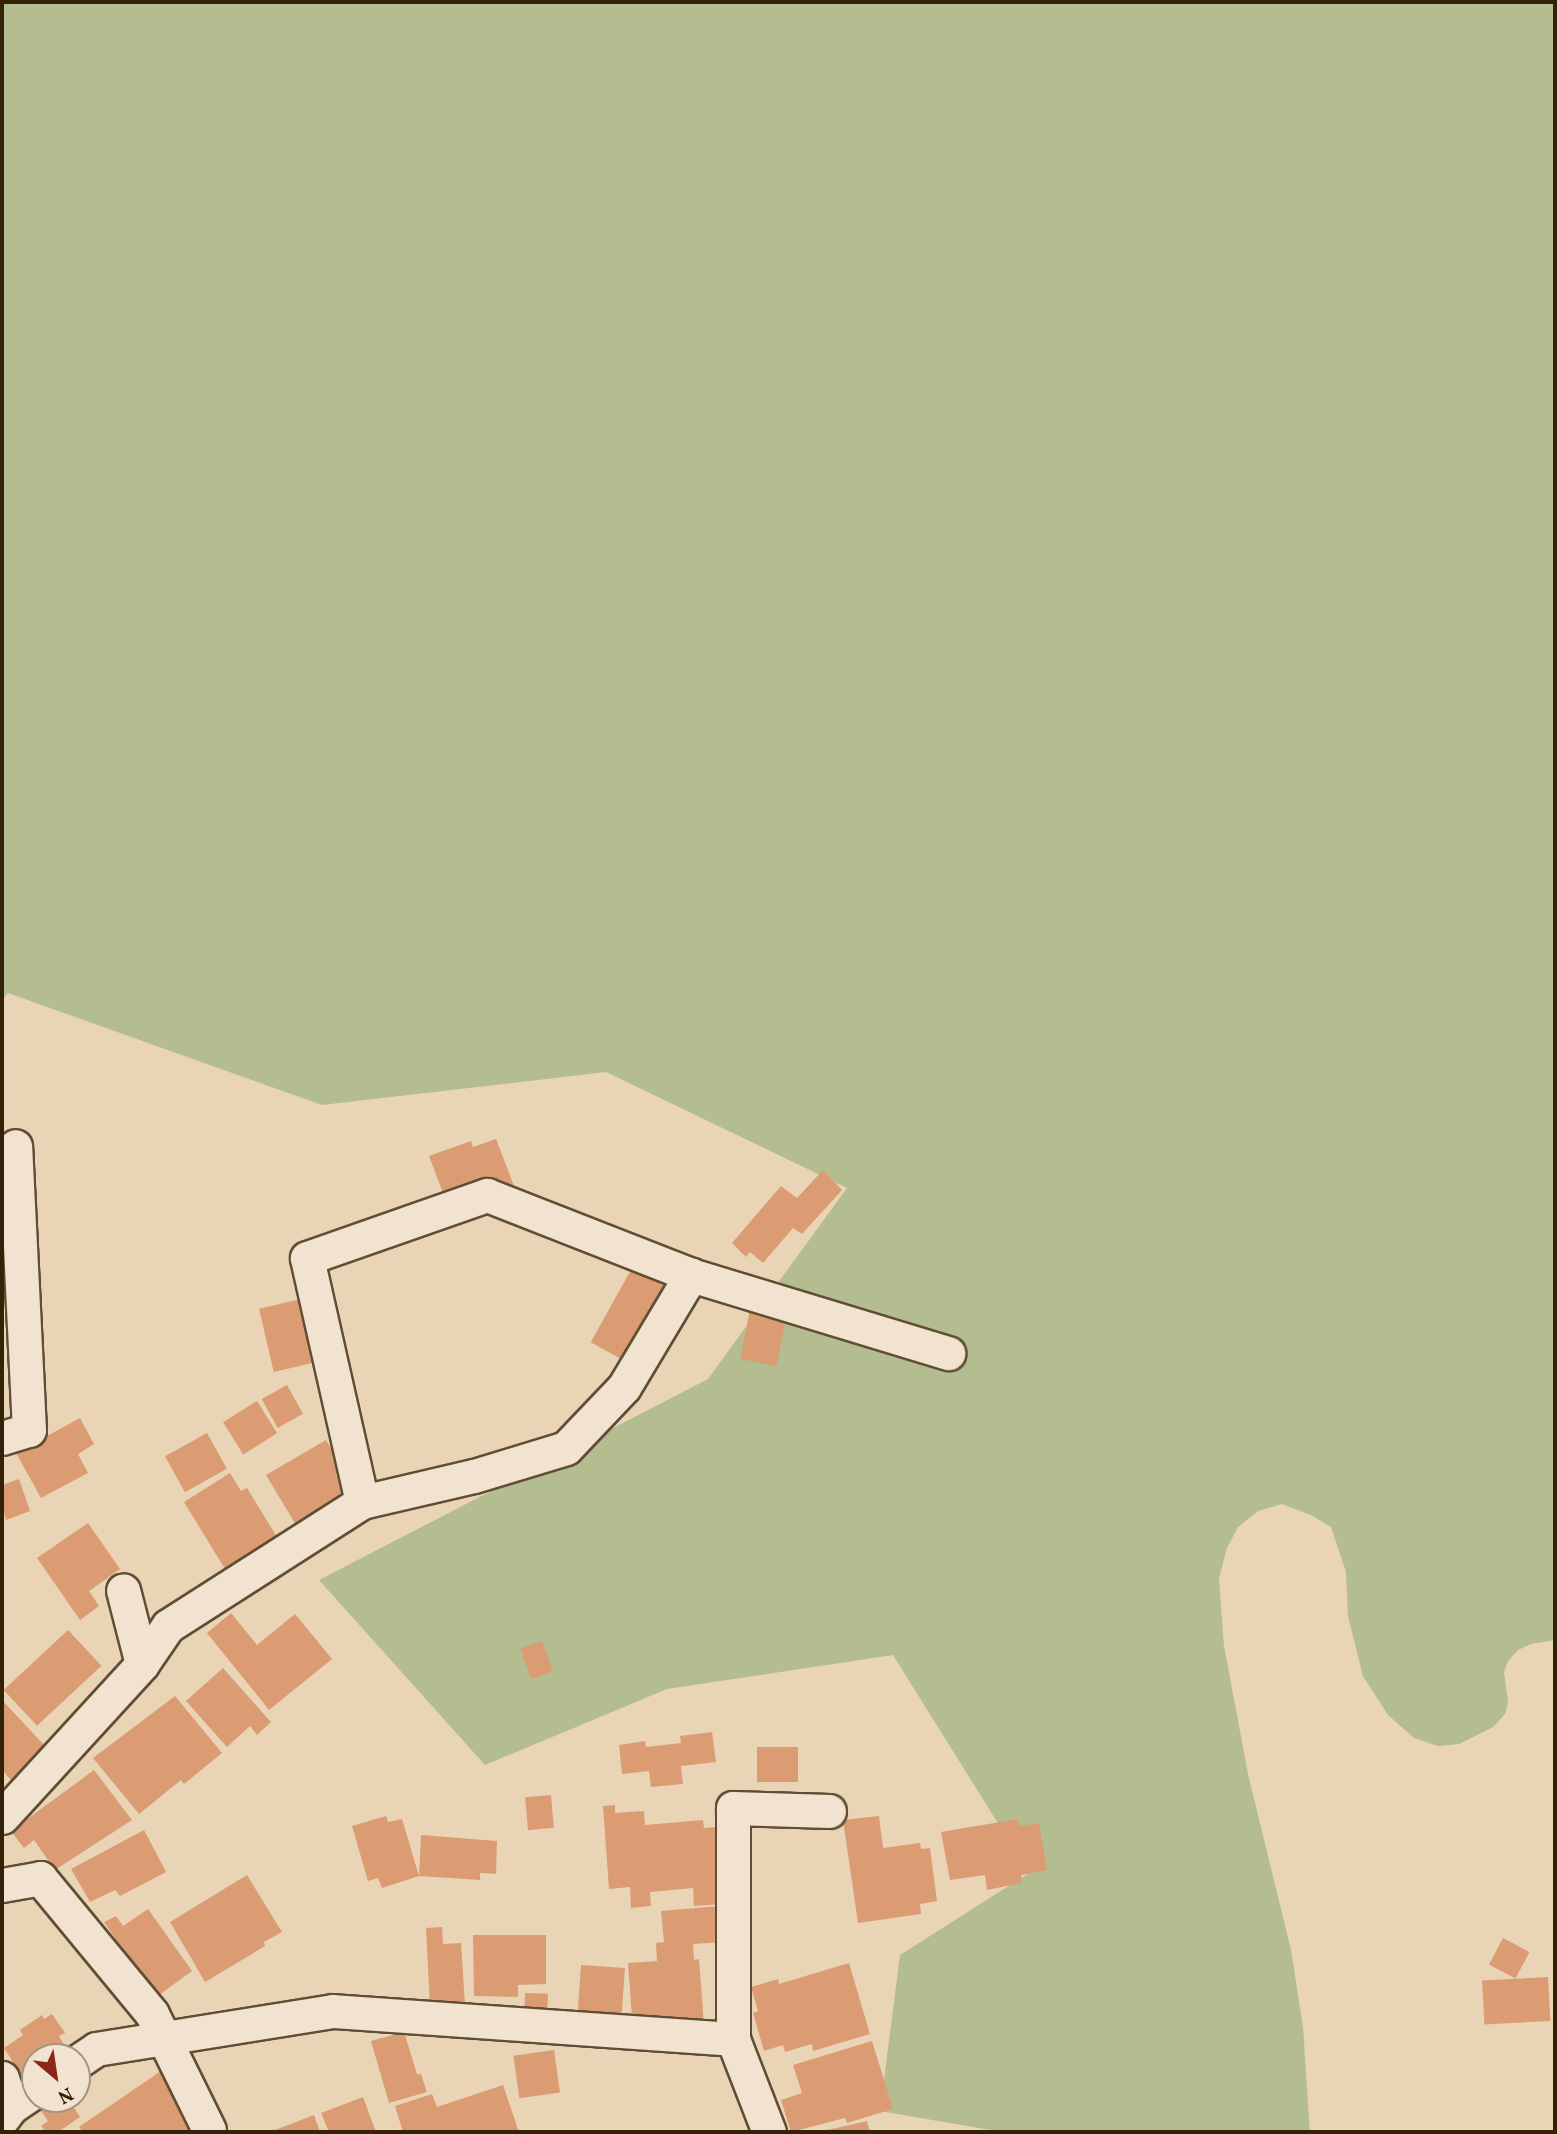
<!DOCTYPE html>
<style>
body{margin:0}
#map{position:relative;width:1557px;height:2134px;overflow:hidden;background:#e9d4b6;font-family:Vollkorn,serif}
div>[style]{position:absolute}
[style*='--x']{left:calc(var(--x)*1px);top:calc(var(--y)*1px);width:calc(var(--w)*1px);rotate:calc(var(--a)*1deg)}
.green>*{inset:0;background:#b3bd90}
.building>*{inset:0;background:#db9c74;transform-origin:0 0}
.roads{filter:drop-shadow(2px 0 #604e34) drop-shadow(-2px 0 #604e34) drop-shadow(0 2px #604e34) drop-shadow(0 -2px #604e34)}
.street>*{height:33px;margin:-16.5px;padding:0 16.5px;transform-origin:16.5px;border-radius:16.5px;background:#f1e3d0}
span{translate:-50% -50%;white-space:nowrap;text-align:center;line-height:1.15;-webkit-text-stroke:6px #f1e3d0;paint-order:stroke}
.frame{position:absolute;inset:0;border:4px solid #332108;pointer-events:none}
.north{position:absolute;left:21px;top:2043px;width:70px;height:70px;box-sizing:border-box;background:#f1e3d0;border:2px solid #a59580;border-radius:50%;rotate:151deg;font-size:19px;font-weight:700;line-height:28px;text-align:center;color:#332108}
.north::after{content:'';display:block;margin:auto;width:24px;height:32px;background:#8f2418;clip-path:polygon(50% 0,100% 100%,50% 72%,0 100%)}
</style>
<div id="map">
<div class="green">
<div style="clip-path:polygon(2px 2px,1555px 2px,1555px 1640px,1531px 1644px,1518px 1650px,1508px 1661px,1504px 1672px,1508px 1702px,1505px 1714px,1493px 1727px,1459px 1744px,1438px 1746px,1414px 1738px,1388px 1715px,1363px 1676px,1348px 1616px,1346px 1572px,1331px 1527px,1311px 1515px,1282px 1504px,1258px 1511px,1238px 1527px,1227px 1548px,1219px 1578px,1224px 1646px,1248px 1774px,1291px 1950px,1303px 2027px,1310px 2132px,1002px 2132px,880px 2111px,900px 1955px,1029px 1873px,893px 1655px,667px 1689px,485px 1765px,319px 1580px,708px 1379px,847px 1188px,606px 1072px,322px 1105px,8px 993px,2px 1000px)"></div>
</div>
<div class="building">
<div style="clip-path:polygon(496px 1139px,514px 1186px,491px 1194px,446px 1201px,429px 1156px,471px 1141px,473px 1147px)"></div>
<div style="clip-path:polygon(823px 1170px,842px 1190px,802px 1234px,793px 1228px,763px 1263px,750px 1252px,746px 1257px,732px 1243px,781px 1186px,797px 1198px)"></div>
<div style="left:632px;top:1268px;width:38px;height:85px;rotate:29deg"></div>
<div style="left:301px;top:1299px;width:65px;height:43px;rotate:77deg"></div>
<div style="left:751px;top:1304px;width:37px;height:56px;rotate:11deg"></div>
<div style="left:287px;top:1385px;width:33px;height:29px;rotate:61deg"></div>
<div style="left:257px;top:1401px;width:38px;height:40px;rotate:58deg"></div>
<div style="clip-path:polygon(80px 1418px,94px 1444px,78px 1454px,88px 1473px,41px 1498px,16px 1453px)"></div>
<div style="left:207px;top:1433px;width:41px;height:48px;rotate:61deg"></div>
<div style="clip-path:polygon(326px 1440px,345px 1471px,336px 1475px,348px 1495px,296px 1525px,266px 1475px)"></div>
<div style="clip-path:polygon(230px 1473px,241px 1491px,247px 1488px,277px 1537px,225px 1569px,184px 1502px)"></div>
<div style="clip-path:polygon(19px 1479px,30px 1511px,6px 1520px,2px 1507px,2px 1485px)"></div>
<div style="clip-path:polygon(88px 1523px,120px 1569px,89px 1591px,99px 1606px,80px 1620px,37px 1558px)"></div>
<div style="clip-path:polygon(231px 1613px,257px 1645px,295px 1614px,332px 1659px,269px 1710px,207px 1633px)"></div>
<div style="left:68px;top:1630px;width:49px;height:88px;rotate:47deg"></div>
<div style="left:542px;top:1641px;width:32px;height:23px;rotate:70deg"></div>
<div style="clip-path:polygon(223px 1668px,271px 1722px,257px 1735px,250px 1726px,227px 1747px,186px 1701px)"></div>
<div style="clip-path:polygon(175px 1696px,222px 1753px,184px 1784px,181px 1780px,139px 1814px,93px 1758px)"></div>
<div style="clip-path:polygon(2px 1700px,46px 1747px,11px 1780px,2px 1770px)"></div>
<div style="clip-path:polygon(712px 1732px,716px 1762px,681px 1766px,683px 1784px,651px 1787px,649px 1771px,622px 1774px,619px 1745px,645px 1741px,646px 1747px,681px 1743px,680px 1736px)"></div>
<div style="left:757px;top:1747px;width:41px;height:35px"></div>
<div style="clip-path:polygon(94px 1770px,132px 1820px,55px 1870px,34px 1840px,24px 1848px,11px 1831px)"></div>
<div style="left:551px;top:1795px;width:33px;height:26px;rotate:85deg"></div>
<div style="clip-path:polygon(615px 1805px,615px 1813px,644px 1811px,645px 1825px,703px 1820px,704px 1828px,717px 1827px,723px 1904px,694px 1906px,693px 1888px,650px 1892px,651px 1906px,631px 1908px,630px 1887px,609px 1889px,603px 1806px)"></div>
<div style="clip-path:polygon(386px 1816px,388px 1822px,402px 1819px,419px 1876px,421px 1835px,497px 1841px,496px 1874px,480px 1873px,480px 1880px,419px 1876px,382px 1888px,378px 1878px,368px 1881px,352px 1826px)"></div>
<div style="clip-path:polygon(879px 1816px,883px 1848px,920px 1843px,921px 1849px,930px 1848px,937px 1901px,920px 1904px,921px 1914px,858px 1923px,843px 1820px)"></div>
<div style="clip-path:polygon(1018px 1819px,1019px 1826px,1039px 1823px,1047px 1870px,1021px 1875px,1022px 1883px,987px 1890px,985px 1875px,950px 1880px,941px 1832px)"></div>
<div style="clip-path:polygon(144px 1830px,166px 1872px,120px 1896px,115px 1890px,90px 1902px,71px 1869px)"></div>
<div style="clip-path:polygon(247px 1875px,282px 1932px,264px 1942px,265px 1946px,205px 1982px,170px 1922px)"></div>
<div style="clip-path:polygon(720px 1906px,723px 1942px,693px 1944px,694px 1960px,699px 1959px,704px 2025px,633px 2031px,628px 1963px,657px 1961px,656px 1943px,664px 1942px,661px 1911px)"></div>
<div style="clip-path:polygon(148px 1909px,192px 1971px,155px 1998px,104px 1922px,116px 1916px,123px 1926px)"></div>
<div style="clip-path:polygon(442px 1927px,443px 1944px,461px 1943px,465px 2005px,430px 2007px,426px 1928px)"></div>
<div style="clip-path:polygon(473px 1935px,546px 1935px,546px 1984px,518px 1985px,518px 1997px,474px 1996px)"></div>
<div style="left:1503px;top:1938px;width:30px;height:30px;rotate:28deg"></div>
<div style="clip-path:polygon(849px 1963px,870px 2034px,813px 2051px,812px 2044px,785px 2052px,783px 2045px,764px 2051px,753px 2013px,758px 2011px,751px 1987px,778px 1979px,779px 1984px)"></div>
<div style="left:581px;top:1965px;width:44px;height:55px;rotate:4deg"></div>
<div style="left:1548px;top:1977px;width:44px;height:66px;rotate:87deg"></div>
<div style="left:525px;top:1993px;width:23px;height:25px;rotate:2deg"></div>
<div style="clip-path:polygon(52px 2014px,65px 2033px,59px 2036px,71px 2056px,35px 2057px,35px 2079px,27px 2084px,4px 2048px,23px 2035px,20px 2030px,42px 2015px,44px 2019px)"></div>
<div style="clip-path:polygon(404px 2032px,417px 2074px,421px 2074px,427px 2092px,389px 2103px,371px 2041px)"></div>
<div style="clip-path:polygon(872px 2041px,893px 2109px,847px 2123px,845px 2118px,791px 2132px,781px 2100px,802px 2093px,793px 2065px)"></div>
<div style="left:554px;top:2050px;width:43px;height:41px;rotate:82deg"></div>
<div style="clip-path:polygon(161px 2071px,201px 2130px,83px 2132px,79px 2127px)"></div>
<div style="clip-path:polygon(503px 2085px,519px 2132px,403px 2132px,395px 2106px,432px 2094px,437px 2107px)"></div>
<div style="clip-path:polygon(77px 2093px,81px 2098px,72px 2105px,80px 2117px,58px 2132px,46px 2132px,41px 2126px,48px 2121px,37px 2105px,47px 2099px,77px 2099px)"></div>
<div style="clip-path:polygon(363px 2097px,376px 2132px,329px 2132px,321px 2113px)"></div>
<div style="clip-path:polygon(314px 2115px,320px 2132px,276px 2132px,275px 2130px)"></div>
<div style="clip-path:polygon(867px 2121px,870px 2132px,823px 2132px,823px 2131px)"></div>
</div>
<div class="roads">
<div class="street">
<div style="--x:2;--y:1438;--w:28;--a:-17"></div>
<div style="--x:29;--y:1430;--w:284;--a:-92.8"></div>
<div style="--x:362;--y:1502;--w:250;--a:-102.7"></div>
<div style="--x:307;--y:1258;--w:191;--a:-19.3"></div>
<div style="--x:487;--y:1195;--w:219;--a:21.4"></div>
<div style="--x:142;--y:1664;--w:46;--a:-55.6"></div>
<div style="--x:168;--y:1626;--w:230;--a:-32.6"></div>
<div style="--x:362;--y:1502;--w:115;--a:-13.1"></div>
<div style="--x:474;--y:1476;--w:96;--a:-16.9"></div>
<div style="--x:566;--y:1448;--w:84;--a:-46.4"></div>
<div style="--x:624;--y:1387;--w:131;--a:-59.1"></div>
<div style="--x:691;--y:1275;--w:269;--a:16.9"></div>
<div style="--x:2;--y:1817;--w:207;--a:-47.5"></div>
<div style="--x:142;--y:1664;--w:76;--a:-104.4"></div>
<div style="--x:2;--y:1885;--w:39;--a:-10"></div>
<div style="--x:40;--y:1878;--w:176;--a:50.5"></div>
<div style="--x:152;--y:2014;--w:129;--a:63.8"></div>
<div style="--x:77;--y:2062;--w:23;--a:-34"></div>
<div style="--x:96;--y:2049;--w:240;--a:-9.1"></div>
<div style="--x:333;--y:2011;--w:401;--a:4"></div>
<div style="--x:2;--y:2078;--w:30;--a:73"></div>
<div style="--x:2;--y:2119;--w:15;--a:-53"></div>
<div style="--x:11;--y:2107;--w:29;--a:-34"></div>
<div style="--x:769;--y:2132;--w:100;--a:-111.2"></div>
<div style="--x:733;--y:2039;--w:231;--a:-90"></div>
<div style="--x:733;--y:1808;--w:96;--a:1.8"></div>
</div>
</div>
<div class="frame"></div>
<div class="north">N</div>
</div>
